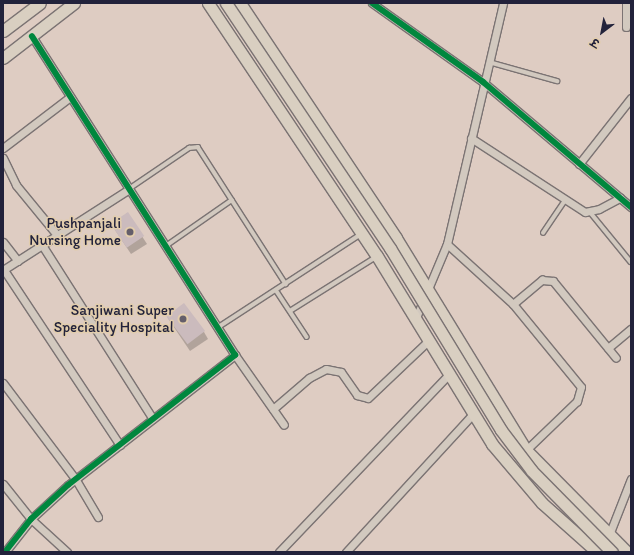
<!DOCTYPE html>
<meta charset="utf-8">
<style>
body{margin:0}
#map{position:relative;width:634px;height:555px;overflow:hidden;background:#deccc2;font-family:Itim,"Playpen Sans Deva",sans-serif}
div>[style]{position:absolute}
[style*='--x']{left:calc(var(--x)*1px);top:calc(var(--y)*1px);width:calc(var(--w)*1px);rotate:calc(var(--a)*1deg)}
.shadow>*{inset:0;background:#0003}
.building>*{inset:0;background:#cbbbbd;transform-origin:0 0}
.roads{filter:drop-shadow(1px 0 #7b7373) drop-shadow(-1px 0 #7b7373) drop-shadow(0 1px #7b7373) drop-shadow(0 -1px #7b7373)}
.lane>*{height:3.5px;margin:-1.75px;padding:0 1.75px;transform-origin:1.75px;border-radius:1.75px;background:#d2c9bf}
.street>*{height:7px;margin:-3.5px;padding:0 3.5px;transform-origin:3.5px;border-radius:3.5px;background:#d2c9bf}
.primary>*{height:11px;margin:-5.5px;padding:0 5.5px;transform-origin:5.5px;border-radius:5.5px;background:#d9cfc1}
.bridges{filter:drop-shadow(1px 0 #7b7373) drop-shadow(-1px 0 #7b7373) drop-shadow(0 1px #7b7373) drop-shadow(0 -1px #7b7373)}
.primary-bridge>*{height:11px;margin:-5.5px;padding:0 5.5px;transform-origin:5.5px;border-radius:5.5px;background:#d9cfc1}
.cycleway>*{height:6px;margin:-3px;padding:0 3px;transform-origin:3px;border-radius:3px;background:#00873e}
.dots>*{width:11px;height:11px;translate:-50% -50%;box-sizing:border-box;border:2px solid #e2cdac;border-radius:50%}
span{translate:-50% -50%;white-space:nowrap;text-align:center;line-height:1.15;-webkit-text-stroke:3px #e2cdac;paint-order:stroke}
.poi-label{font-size:15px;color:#22223b}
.right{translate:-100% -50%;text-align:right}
.frame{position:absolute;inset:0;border:4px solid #22223b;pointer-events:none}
.north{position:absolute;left:582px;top:12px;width:40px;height:40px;-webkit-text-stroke:3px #e2cdac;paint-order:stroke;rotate:212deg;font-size:11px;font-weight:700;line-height:16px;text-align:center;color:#22223b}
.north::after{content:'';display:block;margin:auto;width:14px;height:18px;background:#22223b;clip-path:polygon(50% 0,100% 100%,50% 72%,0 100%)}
</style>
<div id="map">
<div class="shadow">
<div style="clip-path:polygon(127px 213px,147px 244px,131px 254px,115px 230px)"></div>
<div style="clip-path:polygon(167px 317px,204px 332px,208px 339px,190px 351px)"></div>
</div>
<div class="building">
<div style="left:128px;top:212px;width:29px;height:21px;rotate:56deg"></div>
<div style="left:184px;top:303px;width:35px;height:22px;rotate:53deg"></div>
</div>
<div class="roads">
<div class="lane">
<div style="--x:489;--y:62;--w:71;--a:15.6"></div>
<div style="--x:129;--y:189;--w:73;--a:-34.3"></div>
<div style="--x:189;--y:148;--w:9;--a:-6"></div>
<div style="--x:198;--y:147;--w:163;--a:57.3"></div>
<div style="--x:591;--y:213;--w:63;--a:50.8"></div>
<div style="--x:543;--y:233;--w:40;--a:-56"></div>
<div style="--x:166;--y:246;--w:80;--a:-34.9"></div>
<div style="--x:276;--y:290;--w:56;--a:56.6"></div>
<div style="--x:290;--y:311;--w:102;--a:-32.1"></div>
<div style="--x:217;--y:328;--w:172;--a:-33.1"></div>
</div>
<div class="street">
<div style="--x:372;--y:3;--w:136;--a:35.4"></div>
<div style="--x:483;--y:82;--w:194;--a:40.2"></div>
<div style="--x:626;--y:27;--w:24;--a:-90"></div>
<div style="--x:471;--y:138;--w:136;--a:33"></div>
<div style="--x:585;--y:212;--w:14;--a:-12"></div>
<div style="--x:599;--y:209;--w:24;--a:-28"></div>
<div style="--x:3;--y:148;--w:84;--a:-37.3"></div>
<div style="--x:3;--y:158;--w:30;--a:64"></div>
<div style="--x:16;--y:185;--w:65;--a:50.6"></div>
<div style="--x:579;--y:164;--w:84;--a:-51.8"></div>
<div style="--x:3;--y:242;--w:24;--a:52"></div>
<div style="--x:447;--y:244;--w:89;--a:42.3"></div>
<div style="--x:513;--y:304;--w:107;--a:50.7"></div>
<div style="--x:581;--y:387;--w:15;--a:106"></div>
<div style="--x:577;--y:401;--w:71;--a:136.1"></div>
<div style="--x:42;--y:245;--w:206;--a:57.5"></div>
<div style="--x:3;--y:270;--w:150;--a:-32.7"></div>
<div style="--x:4;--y:270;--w:210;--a:56.5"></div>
<div style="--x:513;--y:304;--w:38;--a:-40"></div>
<div style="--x:542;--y:280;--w:11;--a:5"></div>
<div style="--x:553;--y:281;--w:99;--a:50.7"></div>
<div style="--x:415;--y:320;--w:82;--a:-67.2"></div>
<div style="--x:447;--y:244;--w:247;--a:-76.9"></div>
<div style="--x:608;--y:348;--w:30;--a:-40"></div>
<div style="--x:235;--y:355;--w:85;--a:55"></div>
<div style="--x:3;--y:383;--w:121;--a:53"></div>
<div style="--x:76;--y:480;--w:43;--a:59.3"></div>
<div style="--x:273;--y:409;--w:48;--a:-40.7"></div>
<div style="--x:309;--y:378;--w:19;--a:-28"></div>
<div style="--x:326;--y:369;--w:15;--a:11"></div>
<div style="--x:341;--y:372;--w:28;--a:55"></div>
<div style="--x:357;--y:395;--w:11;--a:15"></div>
<div style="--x:368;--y:398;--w:81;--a:-43.5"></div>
<div style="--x:3;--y:484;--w:45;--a:51.3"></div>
<div style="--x:31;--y:519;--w:49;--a:42.5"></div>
<div style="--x:609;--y:535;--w:60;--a:-68.6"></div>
<div style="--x:5;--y:552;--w:42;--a:-51.8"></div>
<div style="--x:31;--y:519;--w:50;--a:-42.6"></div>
<div style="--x:68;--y:485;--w:212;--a:-37.9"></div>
<div style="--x:235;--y:355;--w:378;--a:-122.5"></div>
<div style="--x:279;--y:552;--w:243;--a:-46.3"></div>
<div style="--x:346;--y:552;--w:188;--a:-47.4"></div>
</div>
<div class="primary">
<div style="--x:208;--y:3;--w:304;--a:56.3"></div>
<div style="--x:377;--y:256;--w:220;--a:58.5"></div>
<div style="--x:492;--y:444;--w:77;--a:49.7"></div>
<div style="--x:542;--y:503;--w:74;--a:41.7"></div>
<div style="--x:240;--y:3;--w:282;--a:56.4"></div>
<div style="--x:396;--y:238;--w:249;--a:58.5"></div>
<div style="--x:526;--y:450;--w:144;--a:45.3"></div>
<div style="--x:3;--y:31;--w:46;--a:-37.1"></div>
<div style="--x:3;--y:58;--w:90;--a:-37.8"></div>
</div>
</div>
<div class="bridges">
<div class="primary-bridge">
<div style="--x:226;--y:3;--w:295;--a:56.2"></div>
<div style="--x:390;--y:248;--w:213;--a:58.6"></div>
<div style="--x:501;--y:430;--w:51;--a:52.9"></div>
<div style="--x:532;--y:471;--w:114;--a:45.4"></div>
</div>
</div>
<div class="cycleway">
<div style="--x:372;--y:3;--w:136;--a:35.4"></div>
<div style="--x:483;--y:82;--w:194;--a:40.2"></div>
<div style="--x:5;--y:552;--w:42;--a:-51.8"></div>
<div style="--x:31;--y:519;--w:50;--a:-42.6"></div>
<div style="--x:68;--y:485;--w:212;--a:-37.9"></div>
<div style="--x:235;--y:355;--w:378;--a:-122.5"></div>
</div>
<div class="dots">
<div style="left:130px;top:232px;background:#645e6a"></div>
<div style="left:183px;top:319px;background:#645e6a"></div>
</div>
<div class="poi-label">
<span class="right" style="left:121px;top:232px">Pushpanjali<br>Nursing Home</span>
<span class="right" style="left:174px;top:319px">Sanjiwani Super<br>Speciality Hospital</span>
</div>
<div class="frame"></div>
<div class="north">उ</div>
</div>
